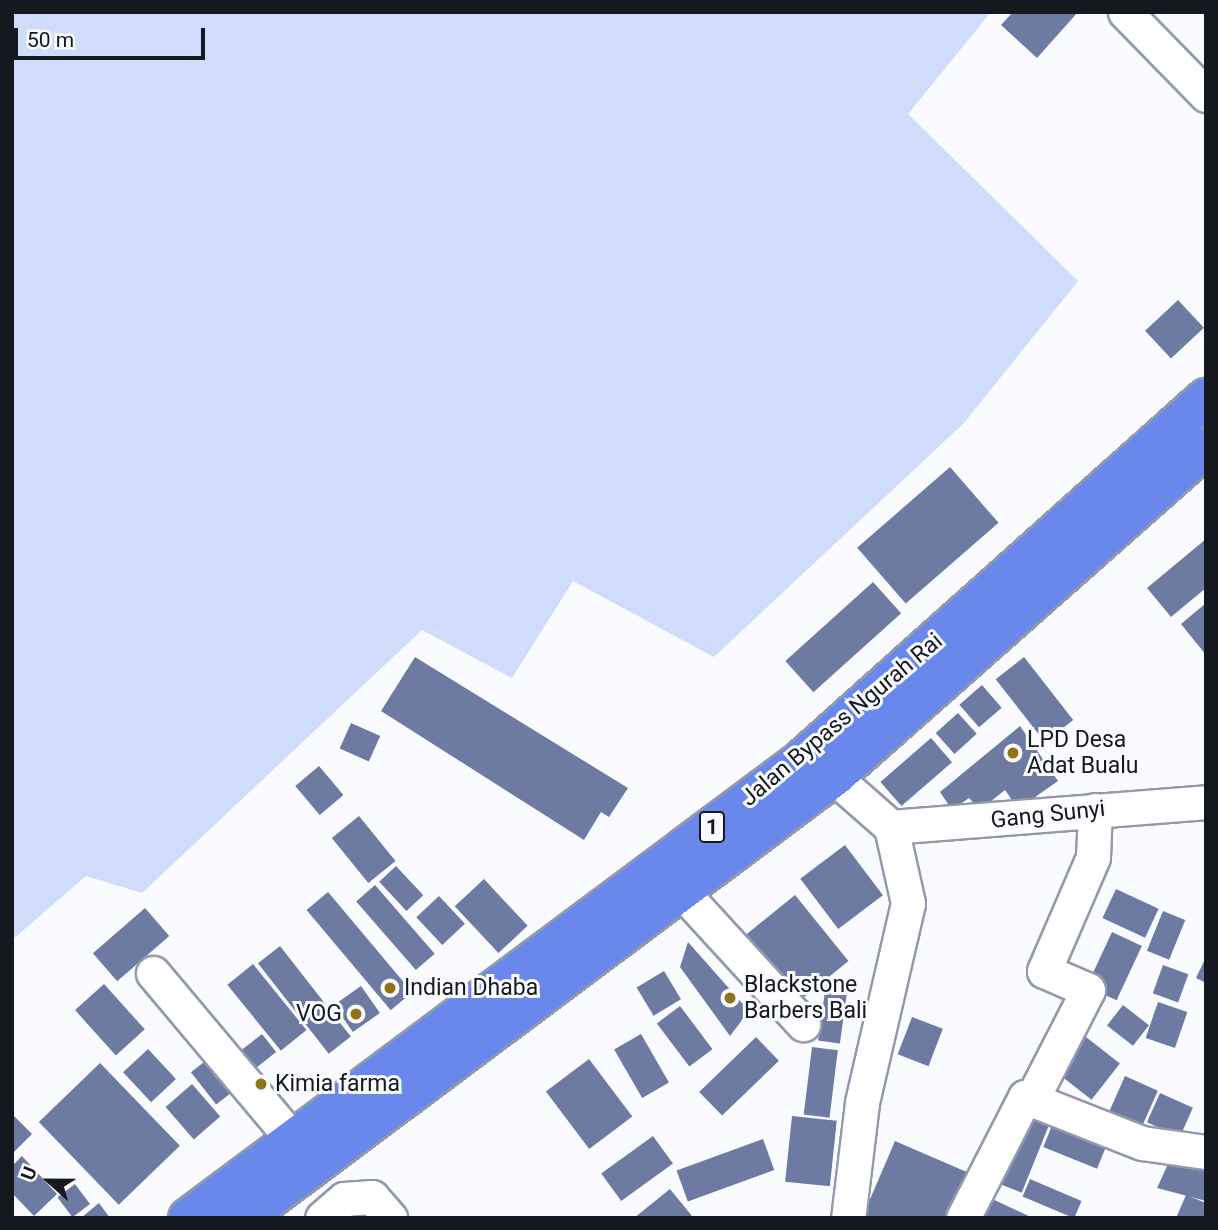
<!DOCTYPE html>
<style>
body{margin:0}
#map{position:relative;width:1218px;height:1230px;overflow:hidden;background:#fafbff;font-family:Roboto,sans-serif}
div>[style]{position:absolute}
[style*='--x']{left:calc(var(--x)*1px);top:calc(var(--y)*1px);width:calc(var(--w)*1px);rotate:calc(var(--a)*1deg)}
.green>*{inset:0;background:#d0dcfc}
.building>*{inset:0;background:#6d7ba3;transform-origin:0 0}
.roads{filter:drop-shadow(2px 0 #9299aa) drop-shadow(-2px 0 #9299aa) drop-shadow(0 2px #9299aa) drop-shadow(0 -2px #9299aa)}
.minor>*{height:33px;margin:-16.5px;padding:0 16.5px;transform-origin:16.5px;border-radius:16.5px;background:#fff}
.highway>*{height:38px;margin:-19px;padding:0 19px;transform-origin:19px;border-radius:19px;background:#6a88ec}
.dots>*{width:19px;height:19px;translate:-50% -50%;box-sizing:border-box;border:4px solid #fafbff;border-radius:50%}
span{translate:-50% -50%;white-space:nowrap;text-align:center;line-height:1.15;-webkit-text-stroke:6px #fafbff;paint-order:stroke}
.shield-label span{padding:2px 5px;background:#fafbff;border:2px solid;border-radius:5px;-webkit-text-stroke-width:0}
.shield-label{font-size:21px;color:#15181e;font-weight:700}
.street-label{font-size:23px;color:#15181e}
.poi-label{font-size:23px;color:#15181e}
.left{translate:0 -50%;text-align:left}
.right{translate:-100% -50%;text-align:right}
.frame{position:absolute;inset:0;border:14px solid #15181e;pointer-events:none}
.north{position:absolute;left:14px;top:1146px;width:70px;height:70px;-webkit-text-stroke:5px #fafbff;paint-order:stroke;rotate:291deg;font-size:19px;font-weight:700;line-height:28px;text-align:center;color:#15181e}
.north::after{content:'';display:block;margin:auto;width:24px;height:32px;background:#15181e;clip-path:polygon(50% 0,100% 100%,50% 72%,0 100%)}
.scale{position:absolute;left:14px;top:28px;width:191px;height:32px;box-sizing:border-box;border:4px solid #15181e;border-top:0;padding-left:9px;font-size:21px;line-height:24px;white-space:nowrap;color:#15181e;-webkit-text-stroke:5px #fafbff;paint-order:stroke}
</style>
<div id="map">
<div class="green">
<div style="clip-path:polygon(12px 12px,991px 12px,908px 114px,1078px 281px,964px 423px,714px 657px,573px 581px,512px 678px,422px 630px,142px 893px,86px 876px,12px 940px)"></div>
</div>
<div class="building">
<div style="clip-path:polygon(1013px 12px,1078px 12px,1037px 58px,1001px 25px)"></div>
<div style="left:1178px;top:300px;width:38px;height:45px;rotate:47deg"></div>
<div style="left:950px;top:467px;width:74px;height:123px;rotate:49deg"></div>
<div style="clip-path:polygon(1206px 539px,1206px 588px,1171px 617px,1147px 588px)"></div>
<div style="left:873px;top:582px;width:42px;height:118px;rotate:48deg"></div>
<div style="clip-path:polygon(1206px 603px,1206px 655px,1181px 624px)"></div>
<div style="clip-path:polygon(415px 657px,628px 788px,609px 817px,601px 812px,584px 840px,381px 711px)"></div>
<div style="left:1024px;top:657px;width:80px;height:36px;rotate:52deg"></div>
<div style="left:982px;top:685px;width:30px;height:30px;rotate:49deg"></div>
<div style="left:958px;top:713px;width:28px;height:30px;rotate:48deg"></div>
<div style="left:351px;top:723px;width:32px;height:28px;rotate:24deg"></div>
<div style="clip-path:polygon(1020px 726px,1058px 781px,1018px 809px,1005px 790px,980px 810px,969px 798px,952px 810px,940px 792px)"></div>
<div style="left:931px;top:738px;width:32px;height:67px;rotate:49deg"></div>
<div style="left:319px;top:766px;width:38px;height:31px;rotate:50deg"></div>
<div style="left:359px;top:816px;width:58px;height:35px;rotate:51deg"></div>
<div style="left:845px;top:845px;width:63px;height:56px;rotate:53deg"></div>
<div style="left:396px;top:866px;width:40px;height:23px;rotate:47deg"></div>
<div style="left:484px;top:879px;width:64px;height:40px;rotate:47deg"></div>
<div style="left:375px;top:885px;width:91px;height:25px;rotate:49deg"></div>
<div style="left:1116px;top:889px;width:47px;height:32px;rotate:25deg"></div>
<div style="left:328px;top:892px;width:131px;height:28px;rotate:50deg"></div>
<div style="left:795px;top:895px;width:85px;height:62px;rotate:51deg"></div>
<div style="left:439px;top:896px;width:38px;height:31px;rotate:47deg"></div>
<div style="left:145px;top:908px;width:37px;height:69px;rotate:49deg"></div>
<div style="left:1163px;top:911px;width:24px;height:43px;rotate:22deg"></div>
<div style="left:1112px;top:932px;width:33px;height:60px;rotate:25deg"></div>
<div style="clip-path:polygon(688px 942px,749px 1011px,730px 1036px,680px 967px)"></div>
<div style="left:280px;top:946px;width:115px;height:28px;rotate:52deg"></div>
<div style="clip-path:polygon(1206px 957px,1206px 983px,1196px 978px)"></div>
<div style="left:253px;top:964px;width:85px;height:33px;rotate:51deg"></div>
<div style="left:1163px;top:965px;width:27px;height:30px;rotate:20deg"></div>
<div style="left:664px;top:971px;width:33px;height:32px;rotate:59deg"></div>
<div style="left:104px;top:984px;width:61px;height:39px;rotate:48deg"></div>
<div style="left:826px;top:984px;width:22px;height:57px;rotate:8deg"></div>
<div style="left:361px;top:986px;width:33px;height:33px;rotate:55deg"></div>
<div style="left:1158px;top:1002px;width:31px;height:38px;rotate:19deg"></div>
<div style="left:1123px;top:1005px;width:33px;height:26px;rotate:38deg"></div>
<div style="left:680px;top:1006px;width:54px;height:29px;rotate:53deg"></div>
<div style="left:912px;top:1017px;width:33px;height:40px;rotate:21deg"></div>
<div style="left:262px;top:1034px;width:23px;height:31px;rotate:52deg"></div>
<div style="left:641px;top:1034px;width:56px;height:31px;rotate:60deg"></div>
<div style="left:756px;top:1037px;width:33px;height:79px;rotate:46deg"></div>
<div style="left:1086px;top:1037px;width:43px;height:46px;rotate:38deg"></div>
<div style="left:812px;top:1047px;width:26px;height:68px;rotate:7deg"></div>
<div style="left:148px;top:1049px;width:41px;height:34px;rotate:47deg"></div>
<div style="left:213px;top:1055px;width:41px;height:28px;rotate:52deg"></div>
<div style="left:589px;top:1059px;width:72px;height:54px;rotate:53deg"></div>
<div style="left:100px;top:1063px;width:115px;height:85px;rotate:46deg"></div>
<div style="left:1125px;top:1076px;width:36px;height:46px;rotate:24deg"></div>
<div style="left:192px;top:1084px;width:43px;height:35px;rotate:49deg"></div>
<div style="left:1160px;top:1093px;width:36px;height:32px;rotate:24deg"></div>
<div style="clip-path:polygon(12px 1114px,32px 1134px,12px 1154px)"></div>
<div style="left:1024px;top:1115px;width:27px;height:73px;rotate:22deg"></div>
<div style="left:792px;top:1116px;width:45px;height:66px;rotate:6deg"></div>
<div style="left:1053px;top:1123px;width:58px;height:26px;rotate:22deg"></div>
<div style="left:653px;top:1136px;width:34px;height:64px;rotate:54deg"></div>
<div style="left:763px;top:1139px;width:33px;height:92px;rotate:70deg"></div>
<div style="clip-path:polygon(895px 1141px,969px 1173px,950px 1218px,862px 1218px)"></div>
<div style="clip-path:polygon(1174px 1151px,1206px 1159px,1206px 1201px,1157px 1188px)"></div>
<div style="clip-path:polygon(22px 1156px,57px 1194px,34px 1216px,12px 1193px,12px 1166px)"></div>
<div style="left:1030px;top:1179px;width:56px;height:19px;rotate:23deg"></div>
<div style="left:75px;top:1184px;width:25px;height:22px;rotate:53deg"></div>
<div style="clip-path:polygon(670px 1189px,692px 1216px,634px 1218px)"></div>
<div style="clip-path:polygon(1186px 1195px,1206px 1203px,1205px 1218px,1176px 1218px)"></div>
<div style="clip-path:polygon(990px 1198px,1033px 1218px,981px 1218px)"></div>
<div style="clip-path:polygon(99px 1203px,110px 1218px,81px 1218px)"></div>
</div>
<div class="roads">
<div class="minor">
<div style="--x:1125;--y:12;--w:116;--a:45.7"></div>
<div style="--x:834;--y:777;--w:76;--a:41.3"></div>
<div style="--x:891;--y:827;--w:78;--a:77.4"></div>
<div style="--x:908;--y:903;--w:205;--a:103"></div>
<div style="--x:862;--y:1103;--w:116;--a:96.9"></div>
<div style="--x:891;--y:827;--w:316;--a:-4.5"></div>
<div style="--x:683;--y:893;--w:178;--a:47.5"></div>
<div style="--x:153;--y:973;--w:218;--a:50"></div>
<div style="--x:1033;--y:1097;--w:120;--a:-62.8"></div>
<div style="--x:1088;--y:990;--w:48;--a:-156.6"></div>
<div style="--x:1044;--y:971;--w:124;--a:-66.7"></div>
<div style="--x:1093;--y:857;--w:47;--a:-87.6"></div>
<div style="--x:322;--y:1218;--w:29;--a:-41"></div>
<div style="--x:344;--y:1199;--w:28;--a:-4"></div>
<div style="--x:372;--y:1197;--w:28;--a:49"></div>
<div style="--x:963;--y:1218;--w:136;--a:-62.9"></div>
<div style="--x:1025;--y:1097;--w:126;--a:21.5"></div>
<div style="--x:1142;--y:1143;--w:65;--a:8"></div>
</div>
<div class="highway">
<div style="--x:188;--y:1218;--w:762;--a:-36.73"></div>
<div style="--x:799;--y:762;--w:546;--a:-41.81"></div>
<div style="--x:244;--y:1218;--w:737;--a:-36.78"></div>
<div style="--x:834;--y:777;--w:497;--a:-41.5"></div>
</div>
</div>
<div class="dots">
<div style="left:1013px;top:753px;background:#907217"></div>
<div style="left:390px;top:988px;background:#907217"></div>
<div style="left:730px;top:998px;background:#907217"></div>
<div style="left:356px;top:1014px;background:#907217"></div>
<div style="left:261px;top:1084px;background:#907217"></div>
</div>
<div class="shield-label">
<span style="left:712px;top:827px">1</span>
</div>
<div class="street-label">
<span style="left:842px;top:720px;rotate:-40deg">Jalan Bypass Ngurah Rai</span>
<span style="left:1048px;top:815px;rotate:-6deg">Gang Sunyi</span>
</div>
<div class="poi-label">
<span class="left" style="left:1027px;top:753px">LPD Desa<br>Adat Bualu</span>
<span class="left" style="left:744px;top:998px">Blackstone<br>Barbers Bali</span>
<span class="left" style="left:404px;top:988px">Indian Dhaba</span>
<span class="right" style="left:342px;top:1014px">VOG</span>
<span class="left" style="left:275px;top:1084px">Kimia farma</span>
</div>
<div class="frame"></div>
<div class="north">U</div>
<div class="scale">50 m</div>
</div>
